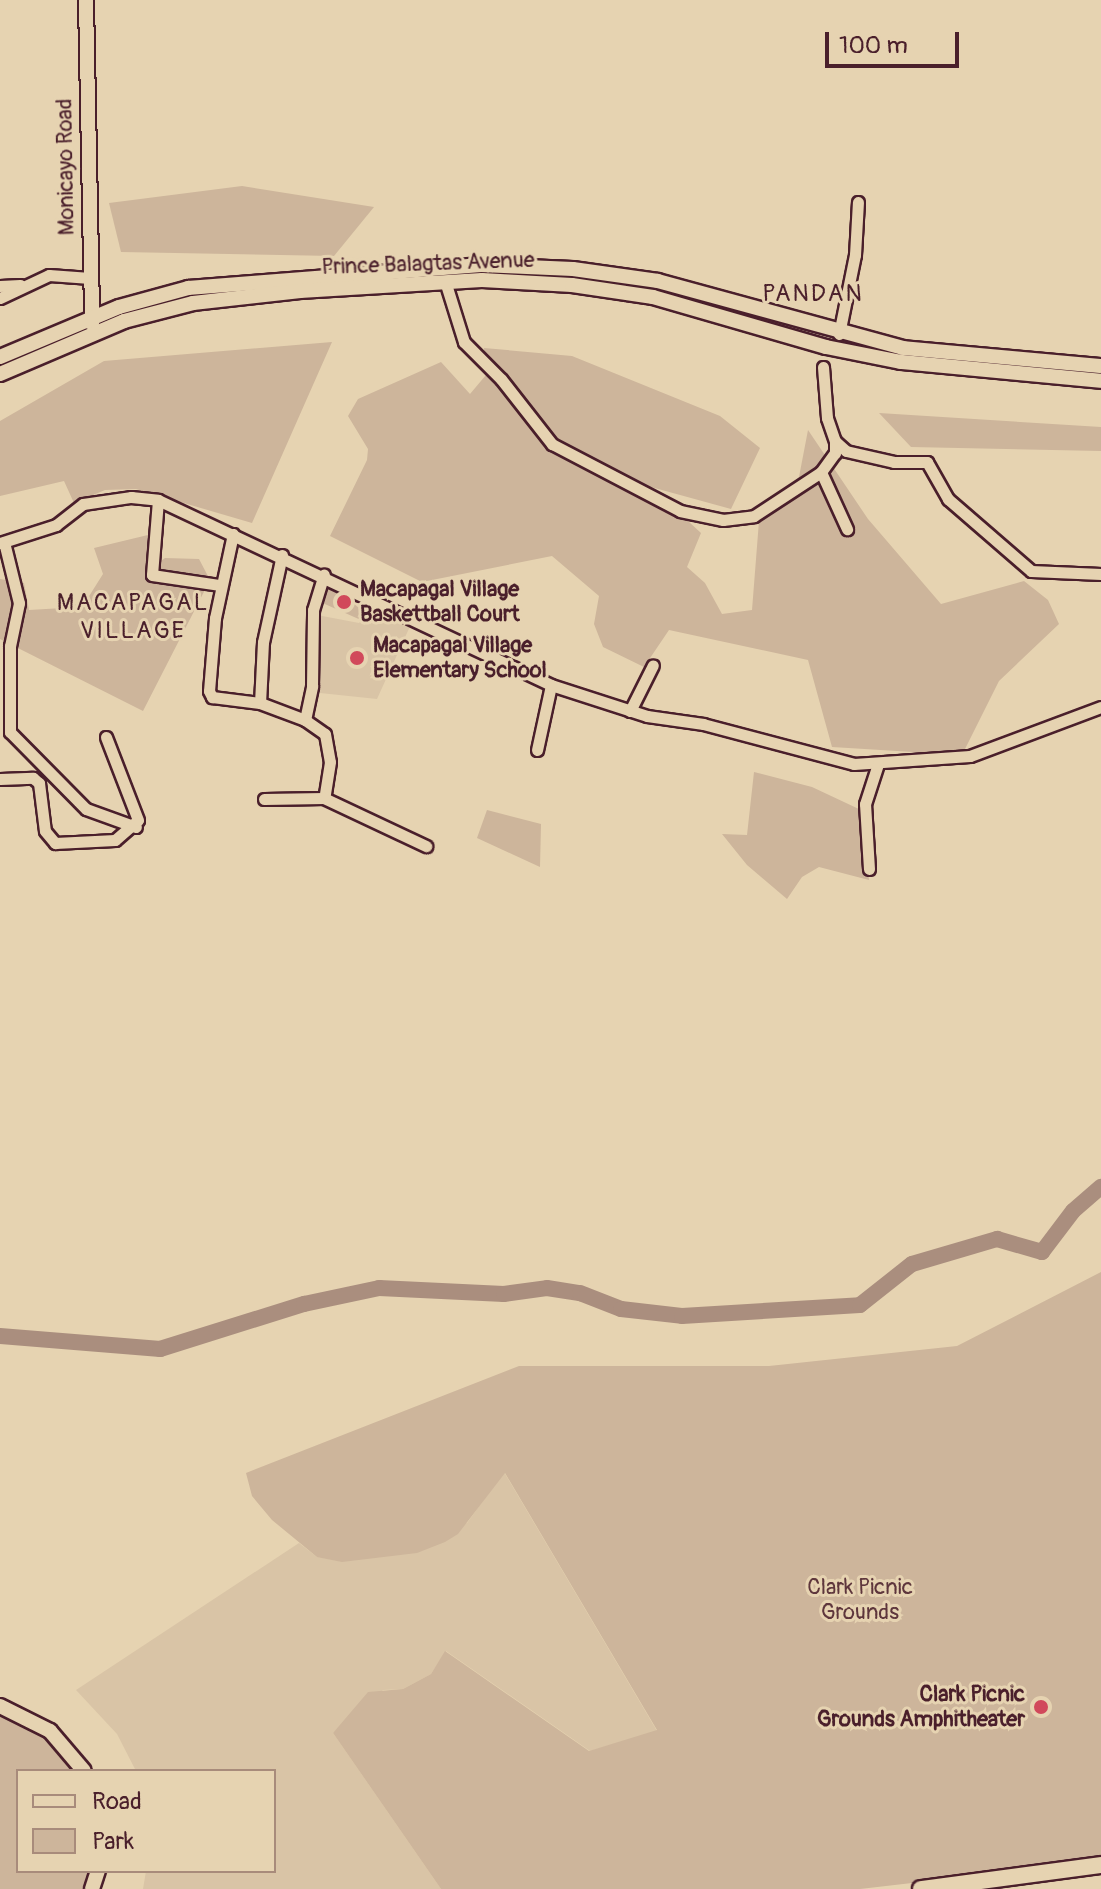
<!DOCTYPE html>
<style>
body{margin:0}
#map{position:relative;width:1101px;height:1889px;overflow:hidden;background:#e6d3b1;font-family:Pangolin,sans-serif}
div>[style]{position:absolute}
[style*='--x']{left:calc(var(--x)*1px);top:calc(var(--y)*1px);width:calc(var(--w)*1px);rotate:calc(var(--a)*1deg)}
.built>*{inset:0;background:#d9c4a6}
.green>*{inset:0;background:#cdb59b;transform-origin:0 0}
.river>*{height:16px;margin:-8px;padding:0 8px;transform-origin:8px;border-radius:8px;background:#aa8e7e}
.roads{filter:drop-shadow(2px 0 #4a1f2b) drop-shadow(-2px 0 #4a1f2b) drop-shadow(0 2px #4a1f2b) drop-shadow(0 -2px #4a1f2b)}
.minor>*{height:11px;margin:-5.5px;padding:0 5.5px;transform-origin:5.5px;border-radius:5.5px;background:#e6d3b1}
.secondary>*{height:14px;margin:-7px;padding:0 7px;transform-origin:7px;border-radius:7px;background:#e6d3b1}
.primary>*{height:16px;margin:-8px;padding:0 8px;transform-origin:8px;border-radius:8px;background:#e6d3b1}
.dots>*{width:22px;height:22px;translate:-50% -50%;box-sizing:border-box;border:4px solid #e6d3b1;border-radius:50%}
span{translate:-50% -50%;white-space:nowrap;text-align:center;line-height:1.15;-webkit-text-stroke:6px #e6d3b1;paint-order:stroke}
.street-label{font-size:22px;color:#4a1f2b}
.poi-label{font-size:22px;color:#4a1f2b;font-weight:700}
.left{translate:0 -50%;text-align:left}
.right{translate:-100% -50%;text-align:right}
.park-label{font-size:22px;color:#5e363c}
.neighbourhood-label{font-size:24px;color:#4a1f2b;letter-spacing:2px}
.legend{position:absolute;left:16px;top:1769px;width:260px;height:104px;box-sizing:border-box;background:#e6d3b1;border:2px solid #a88b7b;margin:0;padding:10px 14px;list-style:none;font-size:24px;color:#4a1f2b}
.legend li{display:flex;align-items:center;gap:16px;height:40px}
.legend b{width:40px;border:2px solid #a88b7b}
.scale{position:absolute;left:825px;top:32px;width:134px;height:36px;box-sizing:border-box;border:4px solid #4a1f2b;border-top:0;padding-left:10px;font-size:24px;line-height:28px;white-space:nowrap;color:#4a1f2b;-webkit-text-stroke:6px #e6d3b1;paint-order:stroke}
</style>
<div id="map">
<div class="built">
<div style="clip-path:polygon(374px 607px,412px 622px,377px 699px,320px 693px,317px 615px,359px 623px)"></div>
<div style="clip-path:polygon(504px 1472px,657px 1731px,590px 1751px,446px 1651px,431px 1674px,403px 1689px,383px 1690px,333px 1733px,441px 1889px,143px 1889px,146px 1871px,274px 1871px,274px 1771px,136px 1771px,117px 1734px,76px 1690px,299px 1543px,317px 1557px,467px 1523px)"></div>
</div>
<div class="green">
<div style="clip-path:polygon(242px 186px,374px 207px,334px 256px,121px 252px,109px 203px)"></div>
<div style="clip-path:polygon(332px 342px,252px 523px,136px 489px,105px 490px,74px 503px,64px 481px,0 496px,0 421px,104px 361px)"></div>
<div style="clip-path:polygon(484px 348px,572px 356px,720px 416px,760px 448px,731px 509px,651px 487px,701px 533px,687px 567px,705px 583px,722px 614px,752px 610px,760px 508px,799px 477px,808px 430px,868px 519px,941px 604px,1024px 581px,1048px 600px,1059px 624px,999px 681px,962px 755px,832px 747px,808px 660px,669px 630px,644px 667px,603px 647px,594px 624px,599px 596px,552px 556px,422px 582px,330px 536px,367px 460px,368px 449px,348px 416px,358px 399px,441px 362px,470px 394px,486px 375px)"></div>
<div style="clip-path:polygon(879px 413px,1101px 427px,1101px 451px,911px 447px)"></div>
<div style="clip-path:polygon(152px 534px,150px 569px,165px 558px,199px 559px,210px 580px,143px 711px,0 639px,0 579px,24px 583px,29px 610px,63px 608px,86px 601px,103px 574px,94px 548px)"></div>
<div style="left:329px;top:584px;width:42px;height:20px;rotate:24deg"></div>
<div style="clip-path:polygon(754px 772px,812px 787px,861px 810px,869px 880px,819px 867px,802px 877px,787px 899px,747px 865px,722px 834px,747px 835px)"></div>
<div style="clip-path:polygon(487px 810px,541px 824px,540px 867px,477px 838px)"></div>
<div style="clip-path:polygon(1101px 1272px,1101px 1861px,860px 1889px,441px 1889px,333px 1733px,368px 1692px,403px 1689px,431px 1674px,445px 1651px,589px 1751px,657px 1730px,505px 1473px,458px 1534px,445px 1542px,417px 1553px,342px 1562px,317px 1557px,272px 1520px,252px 1496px,246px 1473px,519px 1366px,769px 1366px,957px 1346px)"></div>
<div style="clip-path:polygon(0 1711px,39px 1727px,78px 1771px,18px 1771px,18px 1871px,92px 1871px,85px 1889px,0 1889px)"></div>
</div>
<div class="river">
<div style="--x:0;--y:1336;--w:161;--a:4.6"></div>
<div style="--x:160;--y:1349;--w:151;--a:-17.4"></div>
<div style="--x:304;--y:1304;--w:77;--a:-12"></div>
<div style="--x:379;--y:1288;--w:125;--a:2.7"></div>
<div style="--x:504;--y:1294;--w:43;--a:-7.9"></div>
<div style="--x:547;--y:1288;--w:33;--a:9"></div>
<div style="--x:580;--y:1293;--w:44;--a:21.3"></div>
<div style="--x:621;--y:1309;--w:61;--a:6.5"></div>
<div style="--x:682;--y:1316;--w:178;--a:-3.5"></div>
<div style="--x:860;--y:1305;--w:66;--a:-38.3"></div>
<div style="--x:912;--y:1264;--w:89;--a:-16.4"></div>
<div style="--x:997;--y:1239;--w:47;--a:16.1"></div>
<div style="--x:1042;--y:1252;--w:51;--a:-52.9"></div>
<div style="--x:1073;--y:1211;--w:37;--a:-41"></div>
</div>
<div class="roads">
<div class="minor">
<div style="--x:445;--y:281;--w:64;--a:72.7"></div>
<div style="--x:464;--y:342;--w:52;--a:45"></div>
<div style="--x:501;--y:379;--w:83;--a:51.9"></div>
<div style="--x:552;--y:444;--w:144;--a:27.6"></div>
<div style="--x:680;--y:511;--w:44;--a:11.8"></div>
<div style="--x:723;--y:520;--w:31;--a:-7"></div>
<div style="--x:754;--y:516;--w:80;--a:-33.3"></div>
<div style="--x:821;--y:472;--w:24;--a:-54"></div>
<div style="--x:835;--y:453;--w:12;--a:-90"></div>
<div style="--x:0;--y:286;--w:20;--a:-3"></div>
<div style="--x:0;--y:298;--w:54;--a:-25.1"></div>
<div style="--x:49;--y:275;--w:41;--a:4.2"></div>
<div style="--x:839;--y:334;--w:81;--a:-78.6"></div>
<div style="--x:855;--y:255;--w:53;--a:-86.8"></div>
<div style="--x:823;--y:367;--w:51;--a:85.5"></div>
<div style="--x:827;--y:418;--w:24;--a:71"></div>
<div style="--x:835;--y:441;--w:15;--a:42"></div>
<div style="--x:846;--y:451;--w:49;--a:12.9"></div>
<div style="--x:894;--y:462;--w:33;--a:0"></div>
<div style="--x:927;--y:462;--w:43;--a:60.4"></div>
<div style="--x:948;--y:499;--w:110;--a:40.9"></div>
<div style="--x:1031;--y:571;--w:70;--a:2.5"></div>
<div style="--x:821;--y:472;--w:63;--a:65.5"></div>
<div style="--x:158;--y:500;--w:75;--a:94.6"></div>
<div style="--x:152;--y:575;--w:69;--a:8.4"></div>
<div style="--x:233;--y:534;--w:86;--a:102.1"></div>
<div style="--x:215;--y:618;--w:73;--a:94.7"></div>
<div style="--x:209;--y:691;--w:7;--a:63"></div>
<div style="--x:212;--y:697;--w:48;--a:7.1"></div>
<div style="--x:4;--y:542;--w:63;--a:76.2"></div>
<div style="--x:19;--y:603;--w:44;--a:101.8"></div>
<div style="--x:10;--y:646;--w:86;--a:90"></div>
<div style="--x:10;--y:732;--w:108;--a:45.4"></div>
<div style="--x:86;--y:809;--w:53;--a:19.8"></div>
<div style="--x:0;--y:543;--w:59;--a:-17.8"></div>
<div style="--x:56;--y:525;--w:34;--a:-38"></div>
<div style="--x:83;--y:504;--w:49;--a:-8.3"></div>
<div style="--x:131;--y:497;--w:27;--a:6"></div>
<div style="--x:158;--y:500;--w:434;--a:25.2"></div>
<div style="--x:551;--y:685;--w:101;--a:17.9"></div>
<div style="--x:647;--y:716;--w:57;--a:8.1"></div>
<div style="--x:703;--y:724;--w:156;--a:14.8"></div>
<div style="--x:854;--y:764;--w:116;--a:-3.9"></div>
<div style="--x:970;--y:756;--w:140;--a:-20.5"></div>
<div style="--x:282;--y:555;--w:89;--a:102.3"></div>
<div style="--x:263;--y:642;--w:61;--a:92.8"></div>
<div style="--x:260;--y:703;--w:48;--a:20.7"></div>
<div style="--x:305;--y:720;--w:24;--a:35"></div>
<div style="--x:325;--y:734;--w:28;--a:80"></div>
<div style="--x:330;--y:762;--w:36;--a:99"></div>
<div style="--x:630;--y:711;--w:51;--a:-63.4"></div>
<div style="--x:305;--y:720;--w:35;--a:-78"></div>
<div style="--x:312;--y:686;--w:76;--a:-89.2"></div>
<div style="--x:313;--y:610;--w:37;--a:-73"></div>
<div style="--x:537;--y:750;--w:66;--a:-77.8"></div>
<div style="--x:0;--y:779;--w:33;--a:-2"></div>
<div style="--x:33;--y:778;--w:8;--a:40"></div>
<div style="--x:39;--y:783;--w:48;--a:82.9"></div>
<div style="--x:45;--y:831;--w:16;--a:50"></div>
<div style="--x:55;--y:843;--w:60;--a:-2.9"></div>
<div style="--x:115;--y:840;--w:30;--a:-41"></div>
<div style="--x:138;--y:820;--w:89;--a:-111.1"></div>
<div style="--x:264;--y:799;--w:60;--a:-1"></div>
<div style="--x:324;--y:798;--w:113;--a:25.2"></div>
<div style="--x:869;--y:869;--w:65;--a:-93.5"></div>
<div style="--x:865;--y:804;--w:42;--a:-72"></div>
</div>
<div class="secondary">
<div style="--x:86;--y:0;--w:324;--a:88.9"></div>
<div style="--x:0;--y:357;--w:129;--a:-22.8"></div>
<div style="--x:119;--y:307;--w:72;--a:-15.4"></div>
<div style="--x:188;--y:288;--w:294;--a:-4.5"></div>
<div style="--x:481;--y:265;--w:92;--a:2.5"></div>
<div style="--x:573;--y:269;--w:86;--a:8"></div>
<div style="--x:658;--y:281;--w:254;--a:15.3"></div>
<div style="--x:903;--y:348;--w:199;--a:5.2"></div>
<div style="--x:0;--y:374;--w:135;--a:-23.1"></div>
<div style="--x:124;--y:321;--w:71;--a:-14.6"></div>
<div style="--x:193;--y:303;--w:108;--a:-6.4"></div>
<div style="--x:300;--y:291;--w:182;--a:-3.5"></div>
<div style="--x:482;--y:280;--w:90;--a:3.2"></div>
<div style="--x:572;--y:285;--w:82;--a:8.4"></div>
<div style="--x:653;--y:297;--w:180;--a:16.1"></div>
<div style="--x:826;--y:347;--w:76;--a:11.3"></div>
<div style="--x:901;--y:362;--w:201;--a:5.4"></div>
<div style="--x:0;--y:1706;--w:56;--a:26.6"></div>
<div style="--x:50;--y:1731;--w:52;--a:49.6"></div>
<div style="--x:92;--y:1889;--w:19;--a:-72"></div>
</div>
<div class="primary">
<div style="--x:921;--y:1889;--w:182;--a:-7.6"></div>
</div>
</div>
<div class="dots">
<div style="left:344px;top:602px;background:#d1495b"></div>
<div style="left:357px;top:658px;background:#d1495b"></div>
<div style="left:1041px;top:1707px;background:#d1495b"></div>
</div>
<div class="street-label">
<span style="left:66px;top:167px;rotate:-91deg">Monicayo Road</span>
<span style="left:428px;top:264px;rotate:-2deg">Prince Balagtas Avenue</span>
</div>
<div class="poi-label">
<span class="left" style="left:360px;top:602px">Macapagal Village<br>Baskettball Court</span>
<span class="left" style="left:373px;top:658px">Macapagal Village<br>Elementary School</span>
<span class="right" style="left:1025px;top:1707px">Clark Picnic<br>Grounds Amphitheater</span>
</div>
<div class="park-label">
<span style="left:860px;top:1600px">Clark Picnic<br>Grounds</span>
</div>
<div class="neighbourhood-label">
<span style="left:813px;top:294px">PANDAN</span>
<span style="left:133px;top:617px">MACAPAGAL<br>VILLAGE</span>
</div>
<ul class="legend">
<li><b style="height:10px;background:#e6d3b1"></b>Road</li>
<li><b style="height:22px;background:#cdb59b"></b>Park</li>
</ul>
<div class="scale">100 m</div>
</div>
